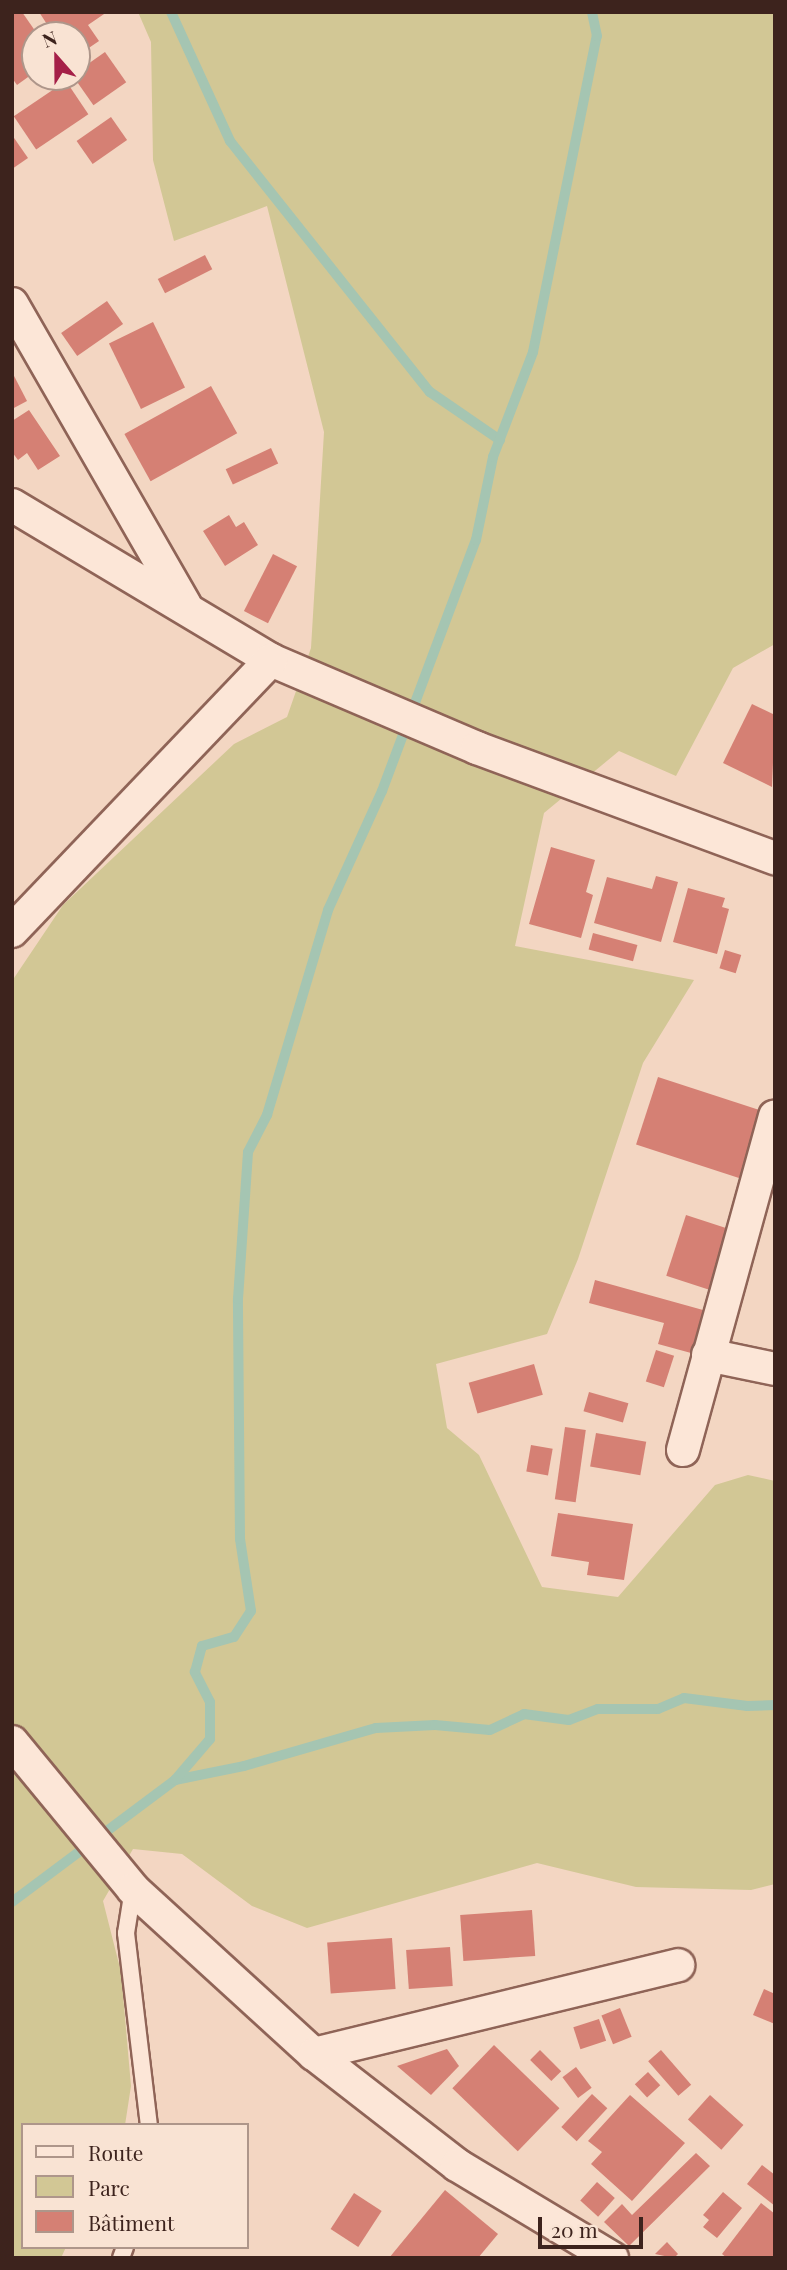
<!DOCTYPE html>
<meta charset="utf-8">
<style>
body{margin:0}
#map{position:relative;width:787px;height:2270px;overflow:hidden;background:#f3d6c2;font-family:"Playfair Display",serif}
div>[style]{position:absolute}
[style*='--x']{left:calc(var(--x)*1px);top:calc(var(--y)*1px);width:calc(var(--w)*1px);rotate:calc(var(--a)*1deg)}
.green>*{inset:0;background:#d2c795}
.stream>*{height:10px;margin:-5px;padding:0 5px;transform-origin:5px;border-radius:5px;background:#a5c5b2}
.building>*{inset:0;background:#d58074;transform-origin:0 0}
.roads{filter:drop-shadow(2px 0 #8f6457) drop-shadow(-2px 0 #8f6457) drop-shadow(0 2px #8f6457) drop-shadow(0 -2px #8f6457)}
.lane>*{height:16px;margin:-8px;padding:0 8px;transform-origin:8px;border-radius:8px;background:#fce6d7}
.street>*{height:32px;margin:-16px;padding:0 16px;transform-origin:16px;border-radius:16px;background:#fce6d7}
span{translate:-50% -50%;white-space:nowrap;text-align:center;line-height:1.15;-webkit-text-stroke:5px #f9e3d3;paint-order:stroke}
.frame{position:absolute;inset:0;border:14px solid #3d231d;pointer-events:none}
.legend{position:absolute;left:21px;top:2123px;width:228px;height:126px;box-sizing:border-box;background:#f9e3d3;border:2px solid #ae968a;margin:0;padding:9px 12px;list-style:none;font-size:21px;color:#3d231d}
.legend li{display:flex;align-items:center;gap:14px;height:35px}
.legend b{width:35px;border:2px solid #ae968a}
.north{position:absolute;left:21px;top:21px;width:70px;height:70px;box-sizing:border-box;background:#f9e3d3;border:2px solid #ae968a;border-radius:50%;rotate:339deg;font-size:19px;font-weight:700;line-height:28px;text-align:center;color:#3d231d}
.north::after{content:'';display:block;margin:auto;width:24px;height:32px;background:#a52048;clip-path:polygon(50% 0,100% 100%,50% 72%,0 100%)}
.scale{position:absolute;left:538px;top:2217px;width:105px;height:32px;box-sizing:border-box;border:4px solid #3d231d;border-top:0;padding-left:9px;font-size:21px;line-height:24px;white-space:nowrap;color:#3d231d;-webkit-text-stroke:5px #f9e3d3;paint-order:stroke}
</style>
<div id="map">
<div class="green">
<div style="clip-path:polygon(138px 12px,775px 12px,775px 644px,733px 668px,676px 776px,619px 751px,544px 813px,515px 946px,694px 980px,643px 1063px,578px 1259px,547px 1334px,436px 1364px,447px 1428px,479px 1455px,542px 1587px,618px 1597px,715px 1485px,748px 1475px,775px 1481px,775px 1884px,751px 1890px,636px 1887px,537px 1863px,307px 1928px,252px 1906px,182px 1854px,133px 1849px,103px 1901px,121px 1972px,131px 2086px,125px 2125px,23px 2125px,23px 2247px,66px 2247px,61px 2258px,12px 2258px,12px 981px,63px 905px,234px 744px,287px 717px,311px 648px,324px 432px,267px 206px,174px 241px,153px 160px,151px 42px)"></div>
</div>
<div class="stream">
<div style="--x:171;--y:12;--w:142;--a:65.4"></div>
<div style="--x:230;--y:141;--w:321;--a:51.5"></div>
<div style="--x:430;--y:392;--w:85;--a:34.4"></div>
<div style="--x:175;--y:1780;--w:70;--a:-11.5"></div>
<div style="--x:244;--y:1766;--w:137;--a:-16.1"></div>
<div style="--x:376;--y:1728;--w:59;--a:-2.9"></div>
<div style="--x:435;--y:1725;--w:55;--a:5.2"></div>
<div style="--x:490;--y:1730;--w:38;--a:-25"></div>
<div style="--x:524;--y:1714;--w:45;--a:7.6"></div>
<div style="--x:569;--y:1720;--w:31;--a:-21"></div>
<div style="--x:598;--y:1709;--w:60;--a:0"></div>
<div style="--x:658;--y:1709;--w:28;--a:-23"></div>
<div style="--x:684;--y:1698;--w:64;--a:7.2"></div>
<div style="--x:747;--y:1706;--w:28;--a:-2"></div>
<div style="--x:12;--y:1902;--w:204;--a:-36.8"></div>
<div style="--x:175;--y:1780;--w:54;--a:-49.5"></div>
<div style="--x:210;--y:1739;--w:37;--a:-90"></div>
<div style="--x:210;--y:1702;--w:34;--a:-117"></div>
<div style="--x:195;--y:1672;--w:27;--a:-75"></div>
<div style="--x:202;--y:1646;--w:33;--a:-16"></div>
<div style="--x:234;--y:1637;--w:31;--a:-57"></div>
<div style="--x:251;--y:1611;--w:73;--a:-98.7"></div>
<div style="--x:240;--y:1539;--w:240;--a:-90.5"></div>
<div style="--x:238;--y:1299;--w:147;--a:-86.1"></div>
<div style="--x:248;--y:1152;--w:42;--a:-62.8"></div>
<div style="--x:267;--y:1115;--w:214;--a:-73.4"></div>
<div style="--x:328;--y:910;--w:131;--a:-65.6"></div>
<div style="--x:382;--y:791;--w:268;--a:-69.5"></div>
<div style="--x:476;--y:540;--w:85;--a:-78.4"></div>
<div style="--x:493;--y:457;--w:112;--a:-69.1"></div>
<div style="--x:533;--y:352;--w:322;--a:-78.6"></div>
<div style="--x:597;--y:36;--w:25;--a:-102"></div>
</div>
<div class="building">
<div style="clip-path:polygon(12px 12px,22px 12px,38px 35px,35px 72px,17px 85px,12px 78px)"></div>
<div style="clip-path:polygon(39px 12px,107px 12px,88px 25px,99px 41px,77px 56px,77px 35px,54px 35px)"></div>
<div style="left:105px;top:52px;width:37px;height:40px;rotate:55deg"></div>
<div style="left:66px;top:81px;width:40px;height:63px;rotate:56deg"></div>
<div style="left:111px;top:117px;width:28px;height:42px;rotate:55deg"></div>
<div style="clip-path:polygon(12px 135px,28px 158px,12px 169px)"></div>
<div style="left:205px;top:255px;width:16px;height:53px;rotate:63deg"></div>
<div style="left:107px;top:301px;width:28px;height:56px;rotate:55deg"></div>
<div style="left:153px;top:322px;width:73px;height:49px;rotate:64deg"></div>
<div style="clip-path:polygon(12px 372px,27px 401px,12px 409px)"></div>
<div style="left:211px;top:386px;width:54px;height:99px;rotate:61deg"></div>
<div style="clip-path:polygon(29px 410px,60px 456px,38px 470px,27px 453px,18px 460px,12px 452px,12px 421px)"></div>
<div style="left:271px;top:448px;width:17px;height:50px;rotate:65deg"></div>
<div style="clip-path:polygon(229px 515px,236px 527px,244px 522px,258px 545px,225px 566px,203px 531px)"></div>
<div style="left:273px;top:554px;width:27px;height:64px;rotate:27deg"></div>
<div style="clip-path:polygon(752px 704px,775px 715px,772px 787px,723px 763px)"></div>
<div style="clip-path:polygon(551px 847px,595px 860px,586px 892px,593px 895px,581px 938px,529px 924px)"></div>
<div style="clip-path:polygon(656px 876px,678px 882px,661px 942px,594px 923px,607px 877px,652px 889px)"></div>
<div style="clip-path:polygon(688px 888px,725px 898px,722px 907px,729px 909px,717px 954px,673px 942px)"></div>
<div style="left:593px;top:933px;width:46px;height:17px;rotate:15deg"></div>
<div style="left:725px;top:950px;width:17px;height:19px;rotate:17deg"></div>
<div style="left:658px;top:1077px;width:109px;height:71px;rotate:18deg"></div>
<div style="left:686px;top:1215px;width:46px;height:64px;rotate:18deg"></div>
<div style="clip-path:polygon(595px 1280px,703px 1310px,691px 1353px,658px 1344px,664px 1323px,589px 1303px)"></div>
<div style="left:656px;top:1350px;width:19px;height:33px;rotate:18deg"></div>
<div style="left:534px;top:1364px;width:32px;height:68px;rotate:74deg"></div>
<div style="left:589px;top:1392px;width:41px;height:20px;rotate:16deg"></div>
<div style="left:565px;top:1427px;width:21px;height:73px;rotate:8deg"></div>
<div style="left:596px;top:1433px;width:51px;height:34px;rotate:10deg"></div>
<div style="left:531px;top:1445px;width:22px;height:27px;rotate:10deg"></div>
<div style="clip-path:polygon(558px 1513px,633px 1524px,624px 1580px,587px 1575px,589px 1562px,551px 1556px)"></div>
<div style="left:532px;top:1910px;width:46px;height:72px;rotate:86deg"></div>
<div style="left:392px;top:1938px;width:51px;height:65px;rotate:86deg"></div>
<div style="left:450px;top:1947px;width:39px;height:44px;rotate:86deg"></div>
<div style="clip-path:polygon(764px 1989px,775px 1994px,775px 2024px,753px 2015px)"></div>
<div style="left:620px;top:2008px;width:31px;height:20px;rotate:68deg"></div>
<div style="left:599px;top:2019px;width:23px;height:27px;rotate:72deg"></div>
<div style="left:494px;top:2045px;width:91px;height:60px;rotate:44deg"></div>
<div style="clip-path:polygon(447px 2049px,459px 2066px,431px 2095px,397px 2066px)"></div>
<div style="left:540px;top:2050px;width:30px;height:14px;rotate:45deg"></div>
<div style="left:661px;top:2050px;width:46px;height:17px;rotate:49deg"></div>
<div style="left:576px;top:2067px;width:26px;height:17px;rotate:53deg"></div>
<div style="left:648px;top:2072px;width:18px;height:18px;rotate:47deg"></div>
<div style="left:592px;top:2094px;width:21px;height:45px;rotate:43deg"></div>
<div style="clip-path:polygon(630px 2095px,685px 2143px,632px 2201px,591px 2164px,602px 2152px,588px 2141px)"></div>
<div style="left:710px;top:2095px;width:45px;height:33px;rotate:42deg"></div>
<div style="clip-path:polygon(696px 2153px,710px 2166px,629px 2246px,604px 2222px,622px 2204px,632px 2215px)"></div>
<div style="clip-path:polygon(762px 2165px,775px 2175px,775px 2206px,747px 2184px)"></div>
<div style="left:597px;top:2182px;width:24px;height:25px;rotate:42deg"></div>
<div style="clip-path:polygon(445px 2190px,498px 2234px,478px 2258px,389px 2258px)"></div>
<div style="clip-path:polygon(723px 2192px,742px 2208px,717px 2238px,703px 2227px,709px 2220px,703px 2215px)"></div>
<div style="left:354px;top:2193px;width:33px;height:43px;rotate:33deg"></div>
<div style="clip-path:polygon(761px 2203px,775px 2214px,775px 2258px,727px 2258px,722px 2254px)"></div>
<div style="clip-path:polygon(667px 2242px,678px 2254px,674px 2258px,655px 2254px)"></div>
</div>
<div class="roads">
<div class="lane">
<div style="--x:133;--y:1889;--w:45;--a:99"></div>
<div style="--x:126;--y:1933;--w:193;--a:83.2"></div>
<div style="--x:121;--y:2258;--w:12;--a:-70"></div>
</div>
<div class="street">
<div style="--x:12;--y:304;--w:347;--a:60.1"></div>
<div style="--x:12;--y:505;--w:302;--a:30.9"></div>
<div style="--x:271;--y:660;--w:224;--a:23.1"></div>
<div style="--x:477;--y:748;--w:318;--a:20.3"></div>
<div style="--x:12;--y:931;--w:375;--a:-46.3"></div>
<div style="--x:708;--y:1355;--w:68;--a:11.8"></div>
<div style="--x:683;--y:1450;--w:346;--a:-74.6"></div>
<div style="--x:12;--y:1742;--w:190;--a:50.5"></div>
<div style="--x:133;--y:1889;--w:245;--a:42.4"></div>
<div style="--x:314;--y:2054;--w:181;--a:37.8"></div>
<div style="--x:457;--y:2165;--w:181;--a:31"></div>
<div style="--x:314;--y:2054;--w:375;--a:-13.7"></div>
</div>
</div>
<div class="frame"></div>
<ul class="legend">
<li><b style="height:9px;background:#fce6d7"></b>Route</li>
<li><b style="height:19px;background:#d2c795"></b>Parc</li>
<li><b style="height:19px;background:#d58074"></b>Bâtiment</li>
</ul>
<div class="north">N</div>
<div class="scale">20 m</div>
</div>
